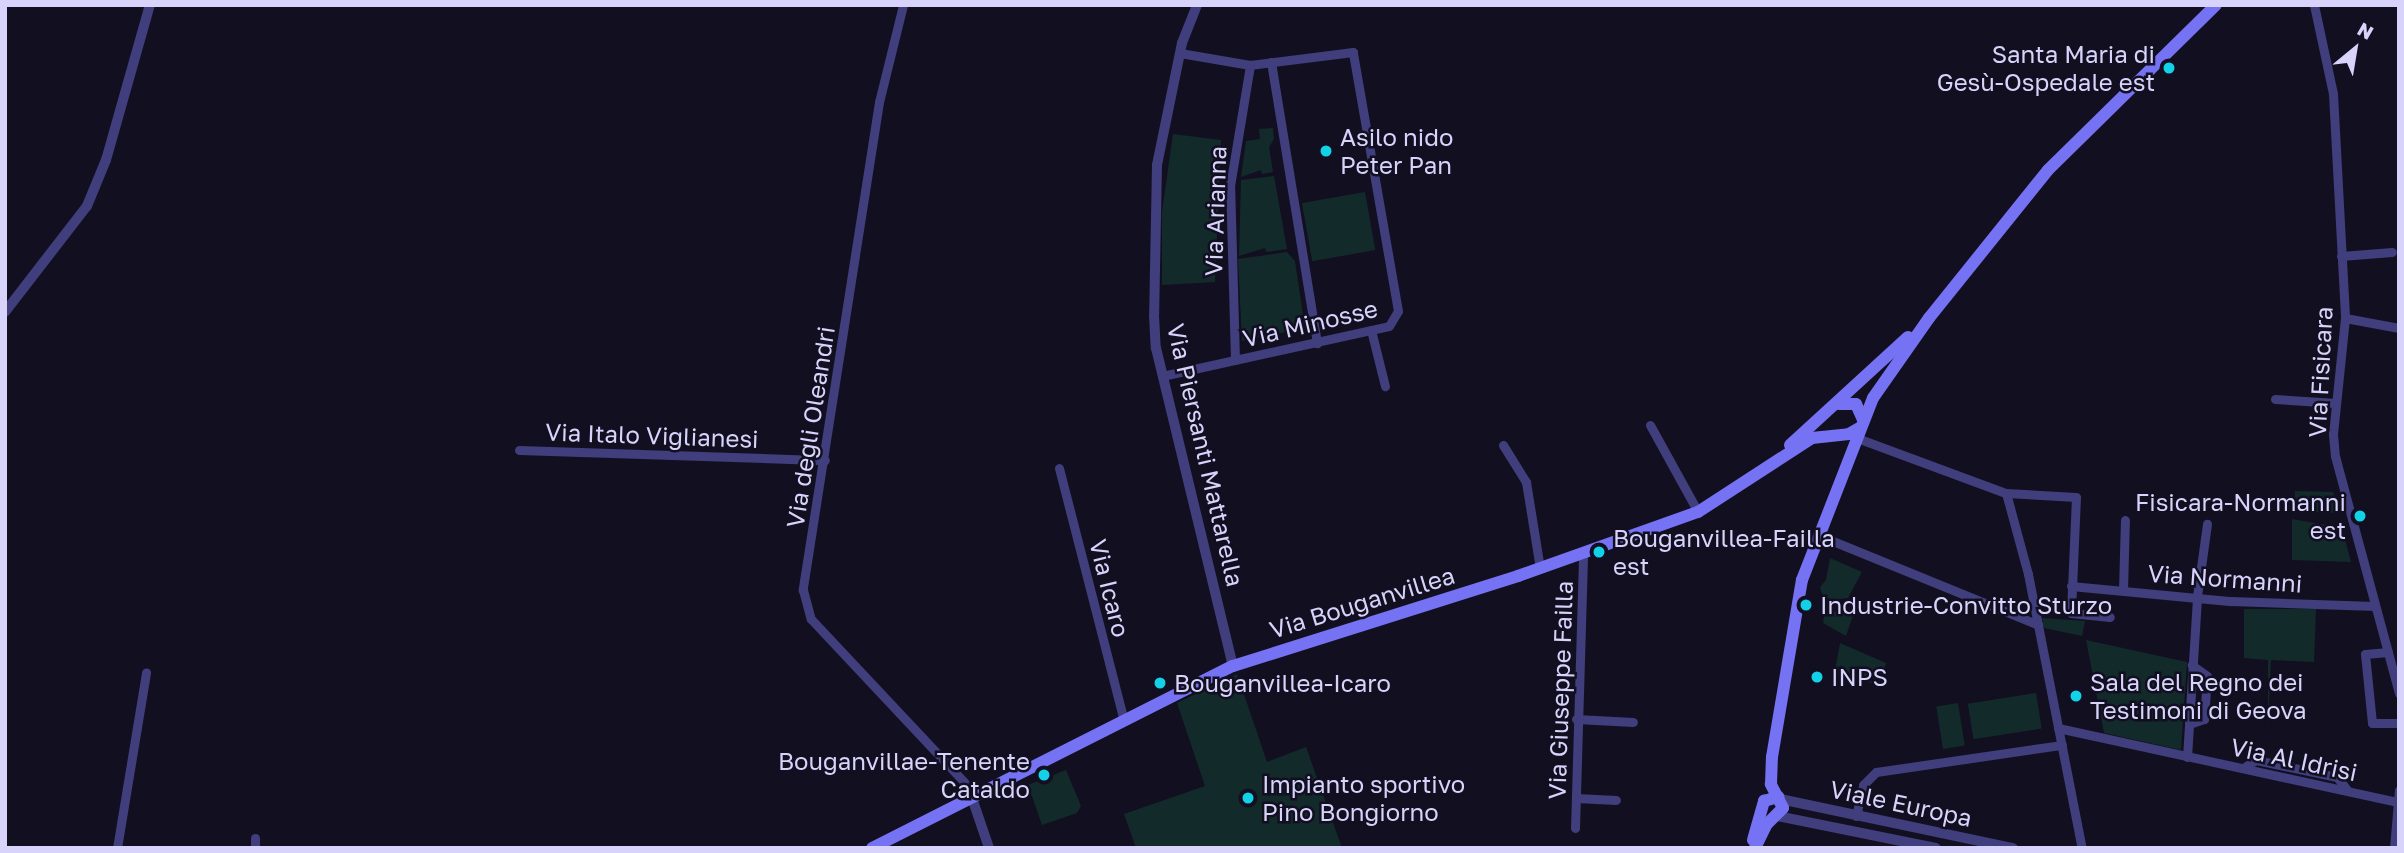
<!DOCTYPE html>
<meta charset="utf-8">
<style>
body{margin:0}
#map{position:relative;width:2404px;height:853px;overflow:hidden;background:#120f21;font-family:"Golos Text",sans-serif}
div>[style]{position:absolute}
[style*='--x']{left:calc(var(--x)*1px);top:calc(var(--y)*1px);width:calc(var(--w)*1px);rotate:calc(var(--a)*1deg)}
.green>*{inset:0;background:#132a2a;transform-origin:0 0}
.minor>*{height:9px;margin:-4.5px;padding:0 4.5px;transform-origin:4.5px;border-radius:4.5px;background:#403e7c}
.tertiary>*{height:10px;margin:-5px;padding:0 5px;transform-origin:5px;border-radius:5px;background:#403e7c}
.secondary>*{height:12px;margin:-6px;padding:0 6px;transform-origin:6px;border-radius:6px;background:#7572f3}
.dots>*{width:19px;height:19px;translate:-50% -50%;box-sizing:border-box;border:4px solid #120f21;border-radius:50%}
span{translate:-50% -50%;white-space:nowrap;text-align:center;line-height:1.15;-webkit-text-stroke:5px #120f21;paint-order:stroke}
.poi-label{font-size:24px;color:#d7d3fb}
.right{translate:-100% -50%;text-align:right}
.left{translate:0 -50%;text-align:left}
.street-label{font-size:24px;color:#d7d3fb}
.frame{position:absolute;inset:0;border:7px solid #d7d3fb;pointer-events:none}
.north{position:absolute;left:2320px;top:14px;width:70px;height:70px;-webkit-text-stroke:5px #120f21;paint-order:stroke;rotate:30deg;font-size:19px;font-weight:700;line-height:28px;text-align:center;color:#d7d3fb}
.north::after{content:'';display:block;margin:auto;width:24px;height:32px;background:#d7d3fb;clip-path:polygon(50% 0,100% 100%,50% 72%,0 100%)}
</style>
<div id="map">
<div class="green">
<div style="clip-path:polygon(1273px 128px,1274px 139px,1269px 147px,1273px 172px,1262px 174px,1261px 170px,1241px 177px,1246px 141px,1260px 139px,1259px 129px)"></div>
<div style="clip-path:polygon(1173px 134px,1221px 140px,1215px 282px,1162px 285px,1162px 212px)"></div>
<div style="clip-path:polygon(1274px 176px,1287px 249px,1266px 252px,1265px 248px,1239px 256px,1241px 180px)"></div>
<div style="left:1365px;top:192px;width:59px;height:64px;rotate:80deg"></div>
<div style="clip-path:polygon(1287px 252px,1295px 261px,1305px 328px,1242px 341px,1238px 259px)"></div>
<div style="clip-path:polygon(2295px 491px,2333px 492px,2339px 513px,2295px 512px)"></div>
<div style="clip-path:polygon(2292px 519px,2342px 528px,2351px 562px,2292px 560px)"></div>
<div style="clip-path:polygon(1830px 558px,1862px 572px,1848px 598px,1830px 600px,1822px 594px,1820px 587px,1826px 580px)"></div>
<div style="clip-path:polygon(1825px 609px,1853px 615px,1846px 636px,1823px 623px)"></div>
<div style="clip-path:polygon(2244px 609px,2316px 609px,2314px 662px,2271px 660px,2268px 727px,2268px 660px,2244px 658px)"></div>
<div style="clip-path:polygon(2042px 618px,2085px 621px,2082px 636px,2044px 628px)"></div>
<div style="clip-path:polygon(2086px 640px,2187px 662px,2181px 750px,2104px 733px)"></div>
<div style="clip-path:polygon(1840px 643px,1886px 663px,1879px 684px,1834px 676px)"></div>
<div style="clip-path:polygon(1237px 674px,1267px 762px,1306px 747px,1342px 848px,1136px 848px,1124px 814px,1205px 786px,1177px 703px)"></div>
<div style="left:2036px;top:693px;width:36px;height:69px;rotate:81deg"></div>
<div style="left:1958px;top:703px;width:43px;height:22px;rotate:81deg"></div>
<div style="clip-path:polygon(1066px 770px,1081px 806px,1077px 813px,1042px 825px,1028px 785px)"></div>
</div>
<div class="minor">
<div style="--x:903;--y:5;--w:100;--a:103.9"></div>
<div style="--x:879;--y:102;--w:494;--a:98.9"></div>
<div style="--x:803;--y:590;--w:30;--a:75"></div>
<div style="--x:811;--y:619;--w:224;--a:46.8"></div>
<div style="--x:964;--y:782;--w:15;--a:62"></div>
<div style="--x:2314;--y:5;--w:91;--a:77.9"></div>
<div style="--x:2333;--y:94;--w:224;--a:86.9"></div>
<div style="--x:2345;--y:318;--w:117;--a:95.9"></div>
<div style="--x:2333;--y:434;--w:22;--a:85"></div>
<div style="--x:2335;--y:456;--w:246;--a:74.9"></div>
<div style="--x:1271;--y:62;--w:285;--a:80.7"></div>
<div style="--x:2341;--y:256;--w:51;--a:-4.5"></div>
<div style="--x:2345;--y:318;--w:55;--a:10.5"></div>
<div style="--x:1371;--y:330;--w:58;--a:76"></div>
<div style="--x:1235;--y:360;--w:174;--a:-91.6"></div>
<div style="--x:1230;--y:186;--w:123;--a:-80.6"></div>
<div style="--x:1162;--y:376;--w:232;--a:-12.4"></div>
<div style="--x:1389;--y:326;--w:17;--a:-59"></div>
<div style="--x:1398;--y:311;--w:263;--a:-99.9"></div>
<div style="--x:1353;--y:52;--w:104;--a:172.8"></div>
<div style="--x:1250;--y:65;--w:71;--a:-170.3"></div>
<div style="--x:2275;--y:399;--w:61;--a:3.8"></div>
<div style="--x:1650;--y:425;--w:99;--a:61.1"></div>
<div style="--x:1857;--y:438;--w:159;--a:20.3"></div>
<div style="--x:2006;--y:493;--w:70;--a:3.3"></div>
<div style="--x:2076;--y:497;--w:116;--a:92.5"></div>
<div style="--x:2071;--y:613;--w:39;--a:6"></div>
<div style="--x:1503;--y:445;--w:44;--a:58.1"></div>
<div style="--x:1526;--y:482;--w:87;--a:80.8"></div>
<div style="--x:519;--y:450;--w:306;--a:1.9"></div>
<div style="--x:1059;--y:468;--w:258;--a:75.6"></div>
<div style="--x:2006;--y:493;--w:84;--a:74.8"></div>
<div style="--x:2028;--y:574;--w:279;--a:78.9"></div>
<div style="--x:1818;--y:535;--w:238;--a:22.2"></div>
<div style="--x:2071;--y:586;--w:161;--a:5.4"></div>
<div style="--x:2231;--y:601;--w:144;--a:2"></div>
<div style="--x:2123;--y:590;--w:70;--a:-88.4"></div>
<div style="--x:2388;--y:652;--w:23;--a:175"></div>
<div style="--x:2365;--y:654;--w:69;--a:84.2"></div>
<div style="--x:2372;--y:723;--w:27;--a:0"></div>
<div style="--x:1576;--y:719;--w:57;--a:3"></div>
<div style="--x:2189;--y:724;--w:16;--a:-18"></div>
<div style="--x:2204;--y:719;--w:43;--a:-86"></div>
<div style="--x:2207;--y:676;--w:19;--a:-144"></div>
<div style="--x:2058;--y:728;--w:348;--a:12.3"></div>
<div style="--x:2187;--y:757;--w:161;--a:-86.4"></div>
<div style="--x:2197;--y:596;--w:73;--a:-82.1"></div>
<div style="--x:2243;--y:768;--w:15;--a:-32"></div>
<div style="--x:2256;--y:760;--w:83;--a:11.9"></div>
<div style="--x:2337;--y:777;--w:16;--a:52"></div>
<div style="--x:1576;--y:798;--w:40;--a:2.9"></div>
<div style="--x:1856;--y:816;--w:32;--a:-77"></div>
<div style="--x:1863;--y:785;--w:18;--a:-45"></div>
<div style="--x:1876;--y:772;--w:188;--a:-8.3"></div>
<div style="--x:1575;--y:828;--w:275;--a:-88.3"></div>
<div style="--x:117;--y:848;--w:178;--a:-80.6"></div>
<div style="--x:255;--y:848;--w:10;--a:-90"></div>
<div style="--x:2394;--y:848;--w:58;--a:-85.1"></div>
</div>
<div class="tertiary">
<div style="--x:1197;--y:5;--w:41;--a:111.5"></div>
<div style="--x:1182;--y:43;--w:125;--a:101.6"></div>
<div style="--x:1157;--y:165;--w:150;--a:91.1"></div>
<div style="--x:1154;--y:315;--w:33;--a:87"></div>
<div style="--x:1156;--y:348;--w:327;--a:76.4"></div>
<div style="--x:5;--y:312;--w:134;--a:-52.3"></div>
<div style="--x:87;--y:206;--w:50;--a:-67.6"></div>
<div style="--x:106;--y:160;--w:161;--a:-74.2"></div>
<div style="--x:971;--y:795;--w:56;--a:71.2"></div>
<div style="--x:1780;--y:799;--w:238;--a:11.9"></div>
<div style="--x:1777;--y:816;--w:162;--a:11.4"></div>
</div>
<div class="secondary">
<div style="--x:1839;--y:404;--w:17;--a:0"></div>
<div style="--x:1856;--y:404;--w:17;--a:66"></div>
<div style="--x:1790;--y:445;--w:160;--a:-42.5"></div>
<div style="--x:1753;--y:840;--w:41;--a:-74.2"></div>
<div style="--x:1764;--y:801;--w:15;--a:-16"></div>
<div style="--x:872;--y:848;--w:404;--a:-26.8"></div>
<div style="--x:1233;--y:666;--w:299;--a:-17.5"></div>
<div style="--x:1518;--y:576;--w:191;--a:-19.6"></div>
<div style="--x:1698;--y:512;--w:136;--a:-33"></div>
<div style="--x:1812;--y:438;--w:37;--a:-6"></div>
<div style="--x:1849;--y:434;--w:14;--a:-30"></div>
<div style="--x:1755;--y:848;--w:25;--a:-64"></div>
<div style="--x:1766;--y:825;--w:24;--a:-45"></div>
<div style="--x:1783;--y:808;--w:27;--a:-117"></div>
<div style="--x:1771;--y:784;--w:27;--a:-88"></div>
<div style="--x:1772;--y:757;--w:180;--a:-80.4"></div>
<div style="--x:1802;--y:580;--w:195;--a:-68.7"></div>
<div style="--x:1873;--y:398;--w:98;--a:-55"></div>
<div style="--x:1929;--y:318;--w:190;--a:-51.2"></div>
<div style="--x:2048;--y:170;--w:235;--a:-44.5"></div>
</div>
<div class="dots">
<div style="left:2169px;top:68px;background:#13d2e7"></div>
<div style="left:1326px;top:151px;background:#13d2e7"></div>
<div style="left:2360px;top:516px;background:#13d2e7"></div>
<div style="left:1599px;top:552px;background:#13d2e7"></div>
<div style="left:1806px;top:605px;background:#13d2e7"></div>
<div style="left:1817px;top:677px;background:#13d2e7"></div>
<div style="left:1160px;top:683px;background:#13d2e7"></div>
<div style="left:2076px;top:696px;background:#13d2e7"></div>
<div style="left:1044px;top:775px;background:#13d2e7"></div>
<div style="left:1248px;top:798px;background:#13d2e7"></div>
</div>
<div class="poi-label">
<span class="right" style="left:2155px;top:68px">Santa Maria di<br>Gesù-Ospedale est</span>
<span class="left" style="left:1340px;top:151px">Asilo nido<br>Peter Pan</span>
<span class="right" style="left:2346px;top:516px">Fisicara-Normanni<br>est</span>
<span class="left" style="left:1613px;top:552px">Bouganvillea-Failla<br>est</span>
<span class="left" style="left:1820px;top:605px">Industrie-Convitto Sturzo</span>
<span class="left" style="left:1831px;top:677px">INPS</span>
<span class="left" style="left:2090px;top:696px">Sala del Regno dei<br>Testimoni di Geova</span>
<span class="left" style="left:1174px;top:683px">Bouganvillea-Icaro</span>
<span class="right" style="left:1030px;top:775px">Bouganvillae-Tenente<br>Cataldo</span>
<span class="left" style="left:1262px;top:798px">Impianto sportivo<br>Pino Bongiorno</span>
</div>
<div class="street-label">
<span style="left:1215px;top:211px;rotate:-88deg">Via Arianna</span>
<span style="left:1310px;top:323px;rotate:-13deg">Via Minosse</span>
<span style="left:2320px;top:372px;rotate:-87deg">Via Fisicara</span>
<span style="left:810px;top:427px;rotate:-81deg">Via degli Oleandri</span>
<span style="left:652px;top:435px;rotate:2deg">Via Italo Viglianesi</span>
<span style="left:1206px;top:455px;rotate:77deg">Via Piersanti Mattarella</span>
<span style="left:2225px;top:578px;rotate:4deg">Via Normanni</span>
<span style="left:1110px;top:588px;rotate:76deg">Via Icaro</span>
<span style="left:1362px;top:602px;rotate:-17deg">Via Bouganvillea</span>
<span style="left:1560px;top:690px;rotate:-88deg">Via Giuseppe Failla</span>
<span style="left:2294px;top:759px;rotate:12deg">Via Al Idrisi</span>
<span style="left:1901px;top:803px;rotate:12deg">Viale Europa</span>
</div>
<div class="frame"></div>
<div class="north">N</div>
</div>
